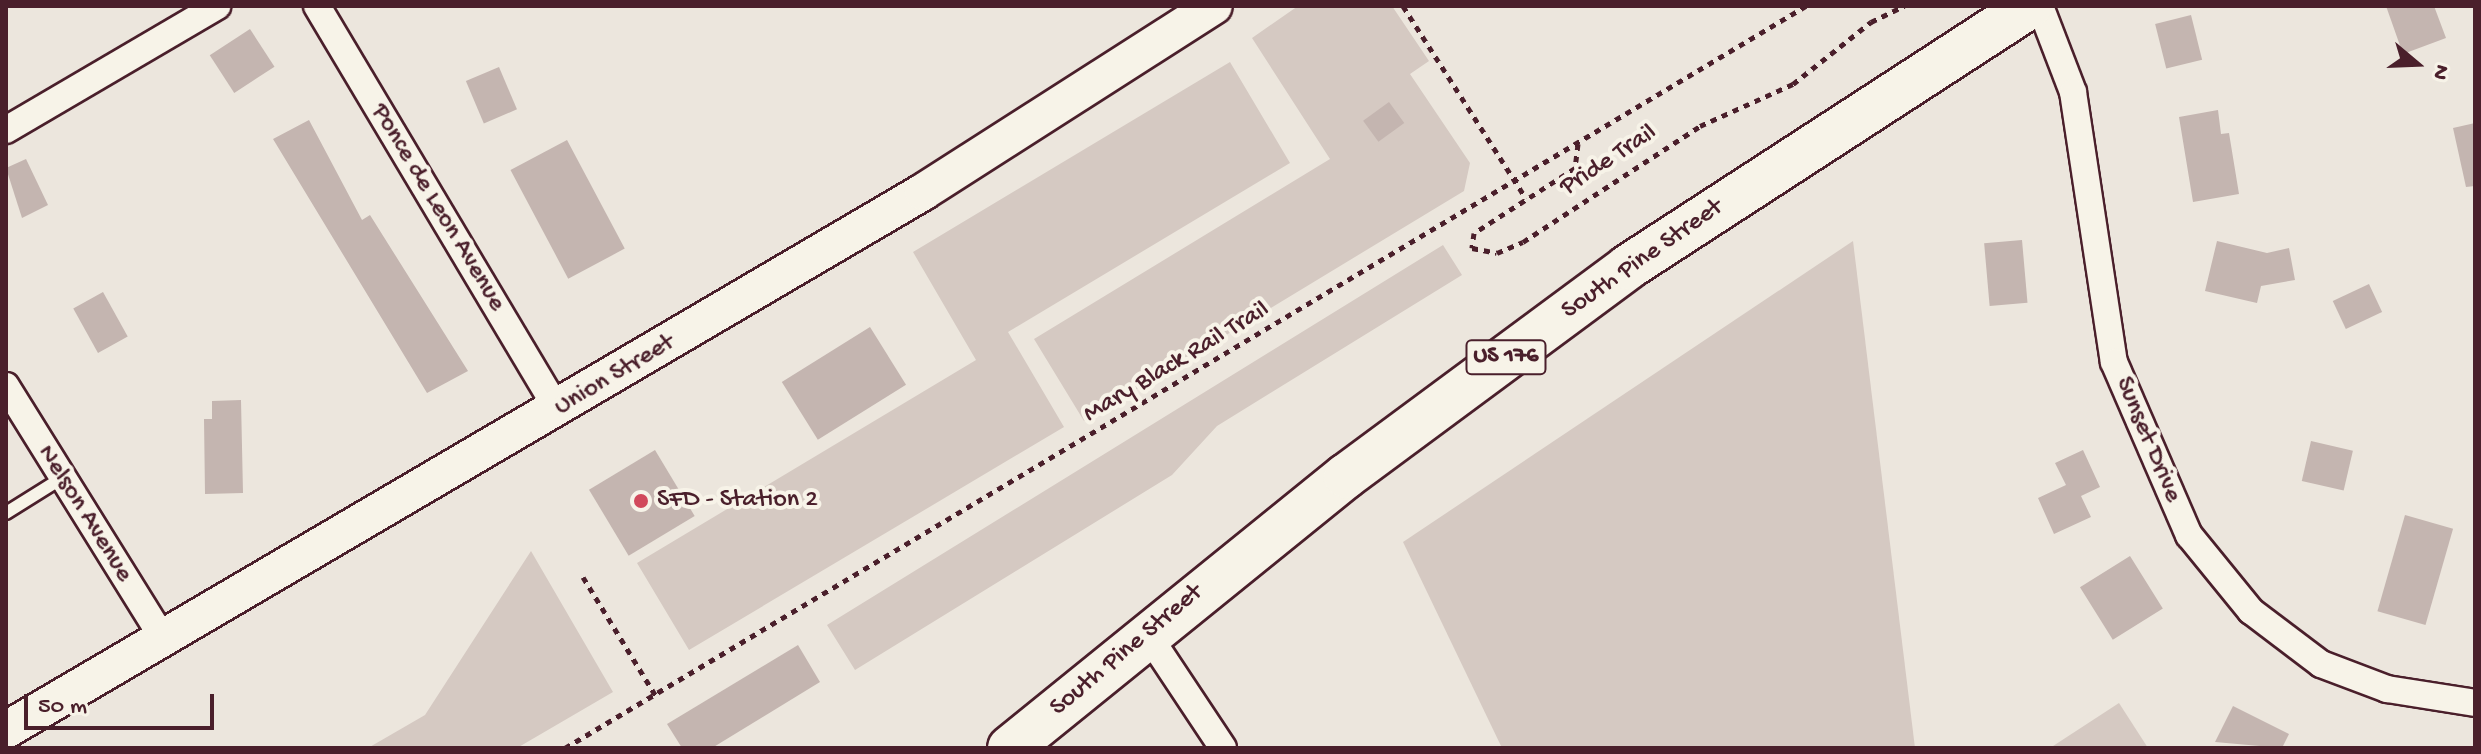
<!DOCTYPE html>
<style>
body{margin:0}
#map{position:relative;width:2481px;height:754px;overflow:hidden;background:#ece6dd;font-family:"Gochi Hand",sans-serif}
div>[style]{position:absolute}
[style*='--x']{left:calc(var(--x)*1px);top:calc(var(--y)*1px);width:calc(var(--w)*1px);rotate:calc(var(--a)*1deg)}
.green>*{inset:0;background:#d5c9c2}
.building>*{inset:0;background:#c4b5b0;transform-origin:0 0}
.path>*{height:5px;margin-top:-2.5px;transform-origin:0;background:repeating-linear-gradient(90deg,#4a1f2b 0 6px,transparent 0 12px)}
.roads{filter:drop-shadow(2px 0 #4a1f2b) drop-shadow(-2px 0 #4a1f2b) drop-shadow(0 2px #4a1f2b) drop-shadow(0 -2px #4a1f2b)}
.lane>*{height:12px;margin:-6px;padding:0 6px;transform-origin:6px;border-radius:6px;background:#f7f3e8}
.street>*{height:26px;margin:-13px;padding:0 13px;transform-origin:13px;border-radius:13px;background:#f7f3e8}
.secondary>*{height:36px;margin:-18px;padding:0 18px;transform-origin:18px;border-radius:18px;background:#f7f3e8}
.highway>*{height:44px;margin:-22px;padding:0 22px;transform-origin:22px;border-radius:22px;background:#f7f3e8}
.dots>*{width:22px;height:22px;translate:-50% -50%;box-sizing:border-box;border:4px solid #f7f3e8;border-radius:50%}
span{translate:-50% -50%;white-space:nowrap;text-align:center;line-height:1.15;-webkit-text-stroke:8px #f7f3e8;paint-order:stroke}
.shield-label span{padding:2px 6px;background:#f7f3e8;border:2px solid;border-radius:6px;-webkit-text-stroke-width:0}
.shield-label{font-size:24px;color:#4a1f2b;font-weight:700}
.street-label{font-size:26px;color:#4a1f2b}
.poi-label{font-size:26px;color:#4a1f2b}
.left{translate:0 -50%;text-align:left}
.frame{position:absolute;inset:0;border:8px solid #4a1f2b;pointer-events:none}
.north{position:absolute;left:2377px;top:24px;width:80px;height:80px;-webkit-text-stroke:6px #f7f3e8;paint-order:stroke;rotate:109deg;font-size:22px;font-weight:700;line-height:32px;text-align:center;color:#4a1f2b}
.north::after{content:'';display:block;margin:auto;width:28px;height:36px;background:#4a1f2b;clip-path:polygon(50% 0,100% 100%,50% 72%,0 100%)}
.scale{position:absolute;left:24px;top:694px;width:190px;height:36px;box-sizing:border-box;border:4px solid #4a1f2b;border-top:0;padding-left:10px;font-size:24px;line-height:28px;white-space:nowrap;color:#4a1f2b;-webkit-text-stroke:6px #f7f3e8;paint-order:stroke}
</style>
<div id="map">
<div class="green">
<div style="clip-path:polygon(1298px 6px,1392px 6px,1429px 61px,1410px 74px,1470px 163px,1464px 191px,1084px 421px,1034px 339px,1330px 159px,1252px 38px)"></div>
<div style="clip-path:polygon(1230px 62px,1290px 163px,1008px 332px,1064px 427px,689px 650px,637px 563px,976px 360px,913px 252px)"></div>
<div style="clip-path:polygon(1853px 241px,1915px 748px,1502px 748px,1403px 542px)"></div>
<div style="clip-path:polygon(1443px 245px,1462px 275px,1217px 426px,1172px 475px,855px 670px,827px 625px)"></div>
<div style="clip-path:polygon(531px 551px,613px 692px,517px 748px,368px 748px,425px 715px)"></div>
<div style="clip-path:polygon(2119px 703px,2148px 748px,2050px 748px)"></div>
</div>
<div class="building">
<div style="clip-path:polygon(2386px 6px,2434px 6px,2446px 38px,2403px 54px)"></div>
<div style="left:2191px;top:15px;width:46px;height:37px;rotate:76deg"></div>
<div style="left:250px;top:29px;width:45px;height:48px;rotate:57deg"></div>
<div style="left:499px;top:67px;width:46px;height:36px;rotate:67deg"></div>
<div style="left:1389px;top:102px;width:26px;height:32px;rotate:54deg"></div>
<div style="clip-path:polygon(2218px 110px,2221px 134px,2229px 133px,2239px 194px,2193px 202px,2179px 117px)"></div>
<div style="clip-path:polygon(309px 120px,362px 220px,370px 215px,468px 371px,427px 393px,273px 139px)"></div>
<div style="clip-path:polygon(2475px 123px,2475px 186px,2466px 187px,2453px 128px)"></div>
<div style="left:567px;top:140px;width:123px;height:64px;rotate:62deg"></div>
<div style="clip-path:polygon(26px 159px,48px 205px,22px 218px,6px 168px)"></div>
<div style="left:2022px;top:240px;width:63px;height:38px;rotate:85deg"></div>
<div style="clip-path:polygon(2217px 241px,2267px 253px,2289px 248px,2295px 280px,2261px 286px,2257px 303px,2205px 291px)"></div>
<div style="left:2369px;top:284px;width:31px;height:40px;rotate:65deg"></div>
<div style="left:103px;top:292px;width:51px;height:34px;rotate:61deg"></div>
<div style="left:870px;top:327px;width:68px;height:104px;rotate:58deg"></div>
<div style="clip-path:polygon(241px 400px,243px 493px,205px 494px,204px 419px,212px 419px,212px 401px)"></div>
<div style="left:2311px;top:441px;width:43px;height:41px;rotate:13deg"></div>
<div style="left:655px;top:450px;width:77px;height:77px;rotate:59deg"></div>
<div style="clip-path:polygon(2083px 450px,2100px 487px,2081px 496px,2091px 517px,2054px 534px,2038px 498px,2066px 485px,2055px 463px)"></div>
<div style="left:2405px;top:515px;width:50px;height:100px;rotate:16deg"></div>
<div style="left:2130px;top:556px;width:62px;height:59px;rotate:58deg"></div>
<div style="clip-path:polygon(798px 645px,820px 682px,712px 748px,682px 748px,667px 724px)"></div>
<div style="clip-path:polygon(2233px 706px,2289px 734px,2282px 748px,2215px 742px)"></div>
</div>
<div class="path">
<div style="--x:1403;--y:6;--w:228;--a:57.4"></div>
<div style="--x:1578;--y:144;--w:24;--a:97"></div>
<div style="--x:1575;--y:168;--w:120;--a:147.2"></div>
<div style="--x:1474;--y:233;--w:15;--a:98"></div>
<div style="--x:1472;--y:248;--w:25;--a:11"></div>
<div style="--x:1497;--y:253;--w:28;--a:-23"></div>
<div style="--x:1523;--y:242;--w:212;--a:-33.2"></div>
<div style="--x:1700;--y:126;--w:102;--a:-24.3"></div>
<div style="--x:1793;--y:84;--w:100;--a:-38.5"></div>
<div style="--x:1871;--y:22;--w:37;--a:-26"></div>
<div style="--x:583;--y:577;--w:140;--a:58.5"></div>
<div style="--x:565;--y:748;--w:1446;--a:-30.88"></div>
</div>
<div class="roads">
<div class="lane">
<div style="--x:6;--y:513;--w:66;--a:-32"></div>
</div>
<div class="street">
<div style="--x:317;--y:6;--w:470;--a:59.2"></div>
<div style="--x:2040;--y:6;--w:92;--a:69"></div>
<div style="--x:2073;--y:92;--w:273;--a:81.4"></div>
<div style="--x:2114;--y:362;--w:189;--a:66.6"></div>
<div style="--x:2189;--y:535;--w:98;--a:50.8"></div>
<div style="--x:2251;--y:611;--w:88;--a:37.1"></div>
<div style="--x:2321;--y:664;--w:71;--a:20.7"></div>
<div style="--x:2387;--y:689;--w:89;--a:9"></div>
<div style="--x:6;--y:130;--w:245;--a:-30.4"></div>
<div style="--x:6;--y:386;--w:301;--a:58.1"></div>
<div style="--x:1146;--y:632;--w:139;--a:56.4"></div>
</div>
<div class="secondary">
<div style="--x:6;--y:730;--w:1063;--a:-30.4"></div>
<div style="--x:923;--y:192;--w:345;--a:-32.6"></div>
</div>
<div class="highway">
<div style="--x:1010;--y:748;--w:432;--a:-39"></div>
<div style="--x:1346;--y:476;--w:351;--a:-36.5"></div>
<div style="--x:1628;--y:267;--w:479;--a:-33"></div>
</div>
</div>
<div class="dots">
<div style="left:641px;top:501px;background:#d1495b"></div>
</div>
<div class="shield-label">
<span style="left:1506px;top:357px">US 176</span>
</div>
<div class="street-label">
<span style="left:1609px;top:161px;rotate:-33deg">Pride Trail</span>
<span style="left:437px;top:208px;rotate:59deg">Ponce de Leon Avenue</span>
<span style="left:1643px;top:260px;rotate:-35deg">South Pine Street</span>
<span style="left:1177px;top:363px;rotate:-31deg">Mary Black Rail Trail</span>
<span style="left:615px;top:376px;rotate:-31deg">Union Street</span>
<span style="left:2147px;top:440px;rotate:67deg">Sunset Drive</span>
<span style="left:84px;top:514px;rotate:58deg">Nelson Avenue</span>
<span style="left:1127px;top:651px;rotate:-40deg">South Pine Street</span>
</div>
<div class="poi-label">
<span class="left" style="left:657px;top:501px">SFD - Station 2</span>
</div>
<div class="frame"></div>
<div class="north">N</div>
<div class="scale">50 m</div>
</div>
